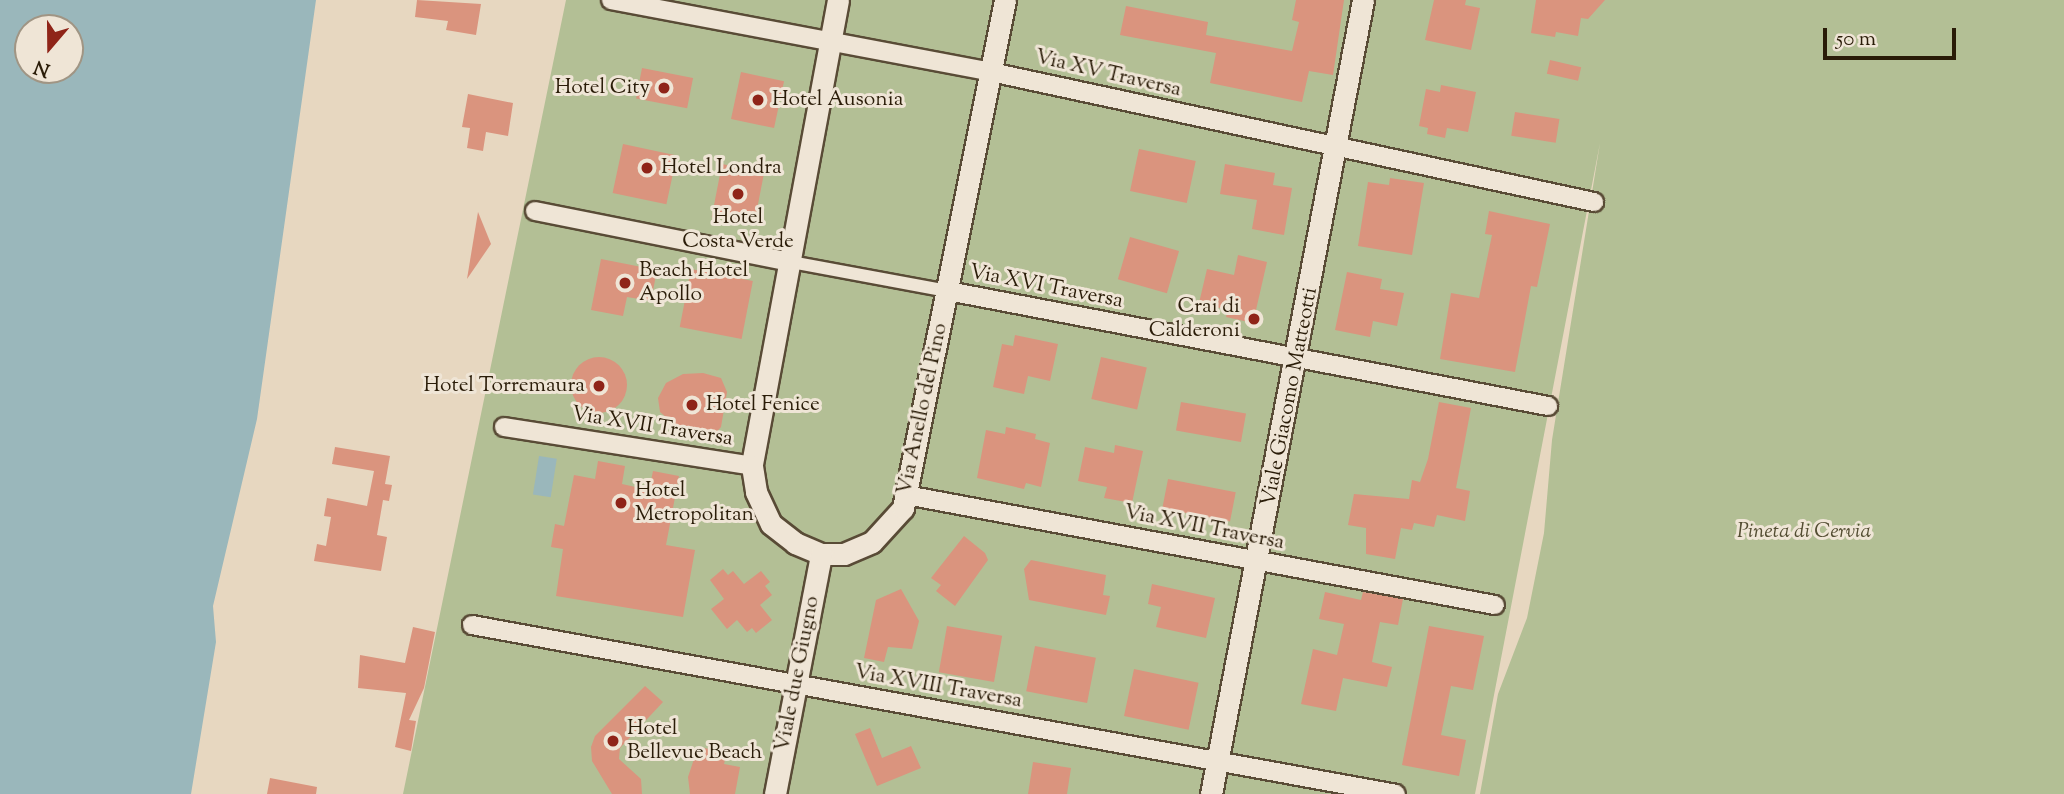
<!DOCTYPE html>
<style>
body{margin:0}
#map{position:relative;width:2064px;height:794px;overflow:hidden;background:#e7d7c0;font-family:"Sorts Mill Goudy",serif}
div>[style]{position:absolute}
[style*='--x']{left:calc(var(--x)*1px);top:calc(var(--y)*1px);width:calc(var(--w)*1px);rotate:calc(var(--a)*1deg)}
.green>*{inset:0;background:#b3bf95}
.water>*{inset:0;background:#9ab7bb;transform-origin:0 0}
.building>*{inset:0;background:#da947e;transform-origin:0 0}
.round{border-radius:50%}
.roads{filter:drop-shadow(2px 0 #594b36) drop-shadow(-2px 0 #594b36) drop-shadow(0 2px #594b36) drop-shadow(0 -2px #594b36)}
.pedestrian>*{height:12px;margin:-6px;padding:0 6px;transform-origin:6px;border-radius:6px;background:#efe5d6}
.minor>*{height:18px;margin:-9px;padding:0 9px;transform-origin:9px;border-radius:9px;background:#efe5d6}
.tertiary>*{height:21px;margin:-10.5px;padding:0 10.5px;transform-origin:10.5px;border-radius:10.5px;background:#efe5d6}
.dots>*{width:19px;height:19px;translate:-50% -50%;box-sizing:border-box;border:4px solid #efe5d6;border-radius:50%}
span{translate:-50% -50%;white-space:nowrap;text-align:center;line-height:1.15;-webkit-text-stroke:6px #efe5d6;paint-order:stroke}
.street-label{font-size:21px;color:#2a1c08}
.poi-label{font-size:21px;color:#2a1c08}
.right{translate:-100% -50%;text-align:right}
.left{translate:0 -50%;text-align:left}
.park-label{font-size:21px;color:#534d32;font-style:italic}
.north{position:absolute;left:14px;top:14px;width:70px;height:70px;box-sizing:border-box;background:#efe5d6;border:2px solid #a09584;border-radius:50%;rotate:200deg;font-size:19px;font-weight:700;line-height:28px;text-align:center;color:#2a1c08}
.north::after{content:'';display:block;margin:auto;width:24px;height:32px;background:#8f2418;clip-path:polygon(50% 0,100% 100%,50% 72%,0 100%)}
.scale{position:absolute;left:1823px;top:28px;width:133px;height:32px;box-sizing:border-box;border:4px solid #2a1c08;border-top:0;padding-left:9px;font-size:21px;line-height:24px;white-space:nowrap;color:#2a1c08;-webkit-text-stroke:5px #efe5d6;paint-order:stroke}
</style>
<div id="map">
<div class="green">
<div style="clip-path:polygon(566px 0,2064px 0,2064px 794px,1480px 794px,1498px 694px,1527px 618px,1544px 533px,1552px 440px,1600px 143px,1475px 794px,403px 794px)"></div>
</div>
<div class="water">
<div style="clip-path:polygon(evenodd,0 0,316px 0,257px 419px,213px 606px,216px 642px,191px 794px,0 794px,0 0,70px 28px,70px 70px,28px 70px,28px 28px,70px 28px)"></div>
<div style="left:539px;top:456px;width:18px;height:39px;rotate:9deg"></div>
</div>
<div class="building">
<div style="clip-path:polygon(417px 0,481px 4px,476px 35px,446px 30px,448px 21px,415px 17px)"></div>
<div style="clip-path:polygon(1296px 0,1344px 0,1333px 75px,1309px 71px,1302px 102px,1210px 83px,1216px 53px,1120px 35px,1126px 6px,1208px 22px,1206px 35px,1292px 51px,1299px 22px,1292px 20px)"></div>
<div style="clip-path:polygon(1434px 0,1466px 0,1465px 5px,1480px 8px,1471px 50px,1425px 40px)"></div>
<div style="clip-path:polygon(1536px 0,1605px 0,1588px 19px,1581px 18px,1578px 36px,1556px 32px,1555px 37px,1531px 33px)"></div>
<div style="left:1550px;top:60px;width:32px;height:14px;rotate:13deg"></div>
<div style="left:642px;top:68px;width:52px;height:31px;rotate:11deg"></div>
<div style="left:741px;top:72px;width:44px;height:48px;rotate:12deg"></div>
<div style="clip-path:polygon(1441px 85px,1476px 92px,1468px 132px,1447px 128px,1445px 138px,1427px 134px,1428px 128px,1419px 126px,1426px 89px,1440px 92px)"></div>
<div style="clip-path:polygon(468px 94px,513px 103px,508px 136px,486px 132px,483px 151px,467px 148px,470px 128px,462px 127px)"></div>
<div style="left:1515px;top:112px;width:45px;height:24px;rotate:9deg"></div>
<div style="left:623px;top:144px;width:55px;height:50px;rotate:12deg"></div>
<div style="left:1139px;top:149px;width:58px;height:43px;rotate:12deg"></div>
<div style="left:722px;top:164px;width:43px;height:54px;rotate:11deg"></div>
<div style="clip-path:polygon(1225px 164px,1275px 173px,1273px 185px,1292px 188px,1284px 235px,1252px 229px,1257px 200px,1220px 194px)"></div>
<div style="clip-path:polygon(1390px 178px,1424px 183px,1412px 255px,1358px 246px,1368px 182px,1389px 185px)"></div>
<div style="clip-path:polygon(1489px 211px,1550px 224px,1537px 287px,1531px 286px,1515px 372px,1440px 359px,1451px 293px,1479px 298px,1492px 235px,1485px 234px)"></div>
<div style="clip-path:polygon(478px 212px,491px 244px,467px 279px)"></div>
<div style="left:1130px;top:237px;width:51px;height:44px;rotate:16deg"></div>
<div style="clip-path:polygon(1238px 255px,1267px 262px,1253px 323px,1226px 317px,1228px 310px,1199px 303px,1207px 269px,1234px 275px)"></div>
<div style="clip-path:polygon(601px 259px,657px 270px,651px 301px,627px 297px,623px 316px,591px 310px)"></div>
<div style="left:691px;top:269px;width:63px;height:59px;rotate:11deg"></div>
<div style="clip-path:polygon(1347px 272px,1382px 279px,1380px 289px,1404px 293px,1397px 326px,1373px 321px,1370px 337px,1335px 330px)"></div>
<div style="clip-path:polygon(1015px 335px,1058px 344px,1050px 381px,1028px 376px,1024px 394px,993px 387px,1002px 344px,1013px 346px)"></div>
<div style="left:1101px;top:357px;width:47px;height:43px;rotate:13deg"></div>
<div class="round" style="left:571px;top:357px;width:56px;height:56px"></div>
<div style="clip-path:polygon(703px 373px,721px 378px,727px 392px,721px 427px,713px 436px,680px 429px,660px 412px,658px 398px,666px 383px,683px 374px)"></div>
<div style="left:1181px;top:402px;width:66px;height:29px;rotate:10deg"></div>
<div style="clip-path:polygon(1439px 402px,1471px 408px,1456px 488px,1470px 491px,1465px 521px,1437px 515px,1434px 527px,1414px 523px,1412px 530px,1401px 528px,1395px 559px,1366px 554px,1366px 528px,1348px 525px,1354px 494px,1409px 499px,1412px 480px,1420px 482px,1428px 459px)"></div>
<div style="clip-path:polygon(1006px 427px,1036px 434px,1035px 439px,1050px 443px,1041px 487px,1026px 483px,1024px 489px,977px 478px,986px 430px,1005px 434px)"></div>
<div style="clip-path:polygon(1115px 445px,1143px 451px,1132px 503px,1104px 498px,1107px 487px,1078px 481px,1085px 447px,1114px 453px)"></div>
<div style="clip-path:polygon(335px 447px,390px 456px,385px 484px,392px 485px,389px 501px,383px 500px,377px 535px,387px 537px,381px 571px,314px 561px,317px 544px,326px 546px,331px 517px,324px 516px,327px 498px,367px 506px,374px 471px,332px 464px)"></div>
<div style="clip-path:polygon(598px 461px,625px 466px,622px 484px,649px 490px,653px 471px,679px 476px,666px 545px,695px 550px,683px 617px,556px 596px,563px 549px,551px 547px,555px 524px,564px 526px,574px 475px,595px 479px)"></div>
<div style="left:1168px;top:479px;width:69px;height:30px;rotate:11deg"></div>
<div style="clip-path:polygon(964px 536px,985px 553px,988px 560px,955px 606px,936px 591px,941px 585px,931px 578px)"></div>
<div style="clip-path:polygon(1031px 560px,1106px 575px,1103px 595px,1110px 596px,1106px 615px,1029px 600px,1024px 569px)"></div>
<div style="clip-path:polygon(723px 569px,728px 575px,733px 571px,744px 584px,761px 571px,770px 582px,765px 586px,772px 595px,760px 605px,772px 620px,756px 633px,752px 628px,747px 632px,737px 620px,727px 629px,711px 609px,724px 599px,710px 580px)"></div>
<div style="clip-path:polygon(1152px 584px,1215px 598px,1206px 638px,1156px 627px,1161px 607px,1148px 604px)"></div>
<div style="clip-path:polygon(901px 589px,919px 621px,912px 649px,888px 647px,884px 662px,864px 658px,876px 600px)"></div>
<div style="clip-path:polygon(1325px 592px,1361px 600px,1363px 592px,1403px 599px,1398px 625px,1380px 622px,1372px 662px,1392px 667px,1387px 687px,1343px 678px,1336px 711px,1301px 704px,1313px 649px,1337px 655px,1344px 624px,1319px 619px)"></div>
<div style="left:947px;top:626px;width:56px;height:47px;rotate:10deg"></div>
<div style="clip-path:polygon(1429px 626px,1484px 636px,1473px 690px,1451px 686px,1441px 735px,1466px 740px,1459px 776px,1402px 765px)"></div>
<div style="clip-path:polygon(413px 627px,435px 632px,424px 688px,409px 720px,416px 721px,411px 751px,395px 747px,406px 693px,358px 688px,360px 655px,405px 663px)"></div>
<div style="left:1035px;top:646px;width:62px;height:46px;rotate:11deg"></div>
<div style="left:1134px;top:669px;width:66px;height:48px;rotate:12deg"></div>
<div style="clip-path:polygon(645px 686px,663px 702px,620px 748px,619px 759px,641px 779px,642px 794px,612px 794px,592px 761px,591px 747px,595px 736px)"></div>
<div style="clip-path:polygon(870px 728px,882px 758px,911px 746px,921px 768px,877px 786px,855px 734px)"></div>
<div style="clip-path:polygon(698px 747px,727px 752px,724px 764px,740px 767px,735px 794px,690px 794px,688px 777px)"></div>
<div style="clip-path:polygon(1033px 762px,1071px 768px,1067px 794px,1028px 794px)"></div>
<div style="clip-path:polygon(270px 778px,317px 787px,316px 794px,267px 794px)"></div>
</div>
<div class="roads">
<div class="pedestrian">
<div style="--x:791;--y:262;--w:160;--a:10.5"></div>
</div>
<div class="minor">
<div style="--x:611;--y:0;--w:387;--a:10.7"></div>
<div style="--x:991;--y:72;--w:617;--a:12.17"></div>
<div style="--x:535;--y:211;--w:261;--a:11.3"></div>
<div style="--x:948;--y:291;--w:611;--a:10.85"></div>
<div style="--x:504;--y:427;--w:251;--a:8.9"></div>
<div style="--x:906;--y:495;--w:599;--a:10.58"></div>
<div style="--x:472;--y:625;--w:939;--a:10.36"></div>
</div>
<div class="tertiary">
<div style="--x:838;--y:0;--w:474;--a:100.5"></div>
<div style="--x:752;--y:466;--w:26;--a:81"></div>
<div style="--x:756;--y:492;--w:35;--a:65"></div>
<div style="--x:771;--y:524;--w:31;--a:38"></div>
<div style="--x:795;--y:543;--w:28;--a:23"></div>
<div style="--x:821;--y:554;--w:23;--a:0"></div>
<div style="--x:844;--y:554;--w:30;--a:-23"></div>
<div style="--x:872;--y:542;--w:46;--a:-47.6"></div>
<div style="--x:903;--y:508;--w:518;--a:-78.65"></div>
<div style="--x:775;--y:794;--w:244;--a:-79.1"></div>
<div style="--x:1211;--y:794;--w:808;--a:-79.16"></div>
</div>
</div>
<div class="dots">
<div style="left:664px;top:88px;background:#8f2418"></div>
<div style="left:758px;top:100px;background:#8f2418"></div>
<div style="left:647px;top:168px;background:#8f2418"></div>
<div style="left:738px;top:194px;background:#8f2418"></div>
<div style="left:625px;top:283px;background:#8f2418"></div>
<div style="left:1254px;top:319px;background:#8f2418"></div>
<div style="left:599px;top:386px;background:#8f2418"></div>
<div style="left:692px;top:405px;background:#8f2418"></div>
<div style="left:621px;top:503px;background:#8f2418"></div>
<div style="left:613px;top:741px;background:#8f2418"></div>
</div>
<div class="street-label">
<span style="left:1108px;top:74px;rotate:13deg">Via XV Traversa</span>
<span style="left:1046px;top:287px;rotate:11deg">Via XVI Traversa</span>
<span style="left:1290px;top:397px;rotate:-79deg">Viale Giacomo Matteotti</span>
<span style="left:923px;top:409px;rotate:-78deg">Via Anello del Pino</span>
<span style="left:652px;top:427px;rotate:9deg">Via XVII Traversa</span>
<span style="left:1204px;top:528px;rotate:11deg">Via XVII Traversa</span>
<span style="left:798px;top:674px;rotate:-79deg">Viale due Giugno</span>
<span style="left:938px;top:687px;rotate:10deg">Via XVIII Traversa</span>
</div>
<div class="poi-label">
<span class="right" style="left:650px;top:88px">Hotel City</span>
<span class="left" style="left:772px;top:100px">Hotel Ausonia</span>
<span class="left" style="left:661px;top:168px">Hotel Londra</span>
<span style="left:738px;top:230px">Hotel<br>Costa Verde</span>
<span class="left" style="left:639px;top:283px">Beach Hotel<br>Apollo</span>
<span class="right" style="left:1240px;top:319px">Crai di<br>Calderoni</span>
<span class="right" style="left:585px;top:386px">Hotel Torremaura</span>
<span class="left" style="left:706px;top:405px">Hotel Fenice</span>
<span class="left" style="left:635px;top:503px">Hotel<br>Metropolitan</span>
<span class="left" style="left:627px;top:741px">Hotel<br>Bellevue Beach</span>
</div>
<div class="park-label">
<span style="left:1804px;top:532px">Pineta di Cervia</span>
</div>
<div class="north">N</div>
<div class="scale">50 m</div>
</div>
